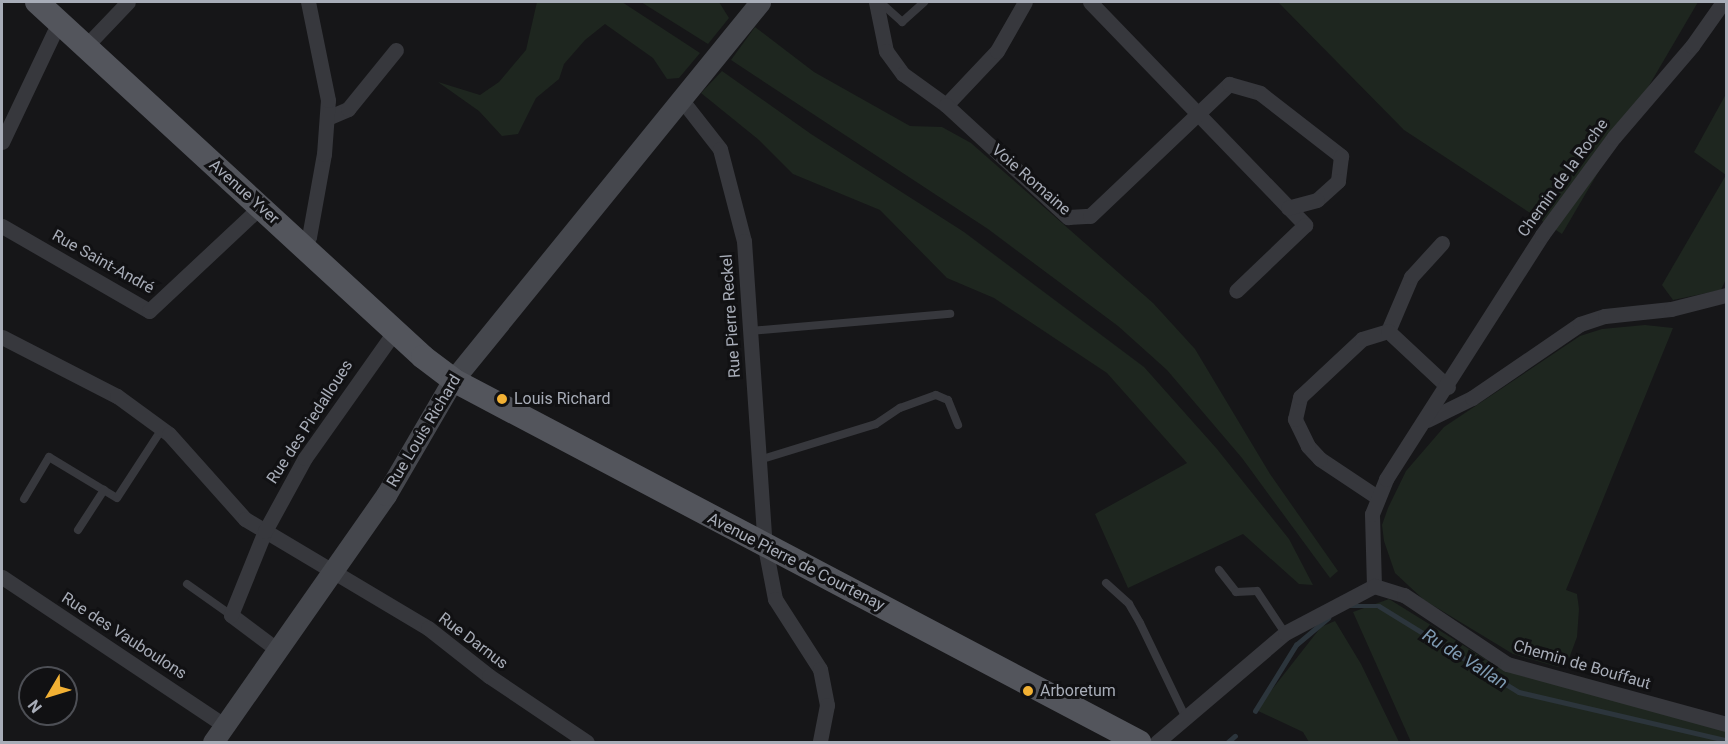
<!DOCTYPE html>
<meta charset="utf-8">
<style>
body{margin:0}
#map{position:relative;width:1728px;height:744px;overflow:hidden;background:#161618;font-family:Roboto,sans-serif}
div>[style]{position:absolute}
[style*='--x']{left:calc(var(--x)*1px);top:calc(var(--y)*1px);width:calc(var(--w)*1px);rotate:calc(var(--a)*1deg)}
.green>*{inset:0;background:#1e261f}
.stream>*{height:4.5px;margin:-2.25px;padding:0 2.25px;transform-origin:2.25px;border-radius:2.25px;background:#2c353c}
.service>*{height:8px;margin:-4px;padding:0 4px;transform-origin:4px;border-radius:4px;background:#37383d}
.minor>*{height:15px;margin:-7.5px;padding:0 7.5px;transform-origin:7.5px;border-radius:7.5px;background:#37383d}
.secondary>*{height:21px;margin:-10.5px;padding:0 10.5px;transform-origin:10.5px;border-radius:10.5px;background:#45474d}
.primary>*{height:24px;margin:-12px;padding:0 12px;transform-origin:12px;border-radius:12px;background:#53555c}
.dots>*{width:16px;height:16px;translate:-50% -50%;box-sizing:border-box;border:3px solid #111113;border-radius:50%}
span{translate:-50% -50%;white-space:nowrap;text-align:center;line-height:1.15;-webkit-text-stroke:6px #111113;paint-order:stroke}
.street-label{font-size:16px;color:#a8adb8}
.poi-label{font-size:16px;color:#a8adb8}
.left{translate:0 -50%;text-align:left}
.water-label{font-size:18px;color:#7f9bb3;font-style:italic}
.frame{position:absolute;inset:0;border:3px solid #a8adb8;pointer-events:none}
.north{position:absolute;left:18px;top:666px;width:60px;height:60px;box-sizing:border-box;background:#111113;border:2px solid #4d4f55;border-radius:50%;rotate:232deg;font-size:16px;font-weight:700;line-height:24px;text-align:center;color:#a8adb8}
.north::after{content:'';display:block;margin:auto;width:21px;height:27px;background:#f2b134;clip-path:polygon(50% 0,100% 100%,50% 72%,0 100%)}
</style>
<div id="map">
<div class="green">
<div style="clip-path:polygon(537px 2px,622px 2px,700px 53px,679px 78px,667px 79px,653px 58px,605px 24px,585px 40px,564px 64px,559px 79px,536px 98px,518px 134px,502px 136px,479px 111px,438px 82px,480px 95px,499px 82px,526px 50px)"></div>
<div style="clip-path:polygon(641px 2px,719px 2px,729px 18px,708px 44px)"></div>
<div style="clip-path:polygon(1278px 2px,1698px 2px,1562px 234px,1404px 130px)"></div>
<div style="clip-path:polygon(755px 27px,814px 72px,910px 126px,942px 127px,971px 143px,1153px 303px,1195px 349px,1270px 474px,1338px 571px,1330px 578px,1242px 458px,1167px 370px,1118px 326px,988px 229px,731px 60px)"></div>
<div style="clip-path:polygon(722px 71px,811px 134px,964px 232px,1144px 367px,1217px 449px,1289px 539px,1313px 585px,1299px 584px,1243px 534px,1128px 588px,1095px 514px,1187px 463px,1107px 373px,994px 298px,947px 278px,880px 210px,793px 174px,759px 140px,701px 93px)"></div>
<div style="clip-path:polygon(1726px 94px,1726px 175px,1694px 152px)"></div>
<div style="clip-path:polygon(1726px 175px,1726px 279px,1721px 290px,1673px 300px,1662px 285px)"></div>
<div style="clip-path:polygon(1645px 325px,1673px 328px,1566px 590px,1577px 594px,1579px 609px,1577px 637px,1567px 664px,1558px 667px,1513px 654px,1424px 600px,1395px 573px,1384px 541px,1382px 525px,1388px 508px,1406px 471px,1444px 427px,1580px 336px,1602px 329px)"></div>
<div style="clip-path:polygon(1389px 599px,1503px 670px,1726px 731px,1726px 742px,1411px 742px,1353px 612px)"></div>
<div style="clip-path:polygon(1335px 621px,1361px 664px,1399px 742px,1309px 742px,1303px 732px,1256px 710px,1321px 627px)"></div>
</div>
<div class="stream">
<div style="--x:1349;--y:606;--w:30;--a:0"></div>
<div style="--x:1379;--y:606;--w:164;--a:31.6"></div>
<div style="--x:1519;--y:692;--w:212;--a:13.1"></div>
<div style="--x:1255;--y:711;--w:78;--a:-58.2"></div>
<div style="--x:1296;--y:645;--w:42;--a:-40.2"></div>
<div style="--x:1228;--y:742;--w:9;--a:-41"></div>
</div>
<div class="service">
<div style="--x:880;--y:2;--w:30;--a:42"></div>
<div style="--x:902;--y:22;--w:30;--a:-42"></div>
<div style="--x:750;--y:331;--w:201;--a:-4.9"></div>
<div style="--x:759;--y:460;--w:122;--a:-17.1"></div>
<div style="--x:876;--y:424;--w:29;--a:-34"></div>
<div style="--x:900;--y:408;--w:38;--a:-20"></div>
<div style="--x:936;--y:395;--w:13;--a:23"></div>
<div style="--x:948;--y:400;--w:27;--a:68"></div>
<div style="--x:24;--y:499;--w:49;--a:-59.2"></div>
<div style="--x:49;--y:457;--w:79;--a:31.1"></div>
<div style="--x:117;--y:498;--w:82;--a:-56.9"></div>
<div style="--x:78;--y:530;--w:48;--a:-57"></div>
<div style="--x:1219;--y:570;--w:28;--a:52"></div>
<div style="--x:1236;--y:592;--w:21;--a:-3"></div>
<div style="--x:1257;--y:591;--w:50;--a:56.3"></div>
<div style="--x:1106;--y:583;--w:31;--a:42"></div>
<div style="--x:1129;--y:604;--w:22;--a:60"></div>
<div style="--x:1140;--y:623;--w:106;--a:64.2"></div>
<div style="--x:187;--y:584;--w:54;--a:35.2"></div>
</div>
<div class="minor">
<div style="--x:876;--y:2;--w:50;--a:78.5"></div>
<div style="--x:886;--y:51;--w:29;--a:54"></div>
<div style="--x:903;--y:74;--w:53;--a:35.8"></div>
<div style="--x:946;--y:105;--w:74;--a:-46.6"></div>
<div style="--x:997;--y:51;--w:56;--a:-60.3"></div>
<div style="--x:1090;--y:2;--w:310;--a:46"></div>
<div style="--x:1305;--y:225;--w:95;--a:136.3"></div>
<div style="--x:85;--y:47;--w:62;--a:-46.3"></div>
<div style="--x:681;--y:99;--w:63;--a:52"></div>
<div style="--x:720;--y:149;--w:95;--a:75.4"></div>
<div style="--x:744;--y:241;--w:307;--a:86.1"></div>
<div style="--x:765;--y:547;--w:53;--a:79.1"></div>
<div style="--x:775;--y:599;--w:83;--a:57.3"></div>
<div style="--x:820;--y:669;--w:37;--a:79"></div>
<div style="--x:827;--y:705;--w:38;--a:101"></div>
<div style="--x:946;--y:105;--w:166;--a:42.6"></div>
<div style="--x:1068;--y:217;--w:22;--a:-3"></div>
<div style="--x:1090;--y:216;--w:192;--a:-43.5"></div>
<div style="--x:1229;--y:84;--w:32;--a:16"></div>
<div style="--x:1260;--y:93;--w:103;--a:37.9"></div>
<div style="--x:1341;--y:156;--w:25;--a:97"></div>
<div style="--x:1338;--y:181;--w:28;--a:138"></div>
<div style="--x:1317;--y:200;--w:30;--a:165"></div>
<div style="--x:327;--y:118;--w:23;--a:-23"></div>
<div style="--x:348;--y:109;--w:76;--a:-50.9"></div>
<div style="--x:2;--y:142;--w:133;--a:-64.6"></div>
<div style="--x:2;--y:226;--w:170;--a:30"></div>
<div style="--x:149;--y:311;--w:152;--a:-43.1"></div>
<div style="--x:302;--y:246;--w:11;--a:-52"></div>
<div style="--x:309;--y:237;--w:84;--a:-79.8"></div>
<div style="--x:324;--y:154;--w:54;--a:-85.8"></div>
<div style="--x:328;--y:100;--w:100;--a:-101.5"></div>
<div style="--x:1388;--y:331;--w:59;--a:-66.9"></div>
<div style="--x:1411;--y:277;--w:46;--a:-47.6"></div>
<div style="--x:2;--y:337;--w:129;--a:27.2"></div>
<div style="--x:117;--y:396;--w:64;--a:36.2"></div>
<div style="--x:169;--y:434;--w:114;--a:48.2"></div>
<div style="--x:245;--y:519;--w:213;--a:30.8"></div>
<div style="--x:428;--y:628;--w:78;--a:38.2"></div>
<div style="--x:489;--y:676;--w:118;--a:34"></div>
<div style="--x:1427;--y:420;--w:50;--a:-26.1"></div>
<div style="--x:1472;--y:398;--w:131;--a:-34.4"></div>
<div style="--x:1580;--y:324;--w:26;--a:-18"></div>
<div style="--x:1605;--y:316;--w:66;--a:-6.1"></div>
<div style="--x:1671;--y:309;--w:57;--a:-14.3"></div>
<div style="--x:1377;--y:497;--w:69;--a:-146.3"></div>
<div style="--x:1320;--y:459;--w:18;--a:-133"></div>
<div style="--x:1308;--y:446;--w:30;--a:-116"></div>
<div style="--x:1295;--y:419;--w:23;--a:-77"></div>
<div style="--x:1300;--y:397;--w:85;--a:-43.1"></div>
<div style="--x:1362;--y:339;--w:27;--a:-17"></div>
<div style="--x:1388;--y:331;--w:82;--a:43"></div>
<div style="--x:2;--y:577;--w:268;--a:33.7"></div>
<div style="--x:1374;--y:586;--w:72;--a:-91.6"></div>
<div style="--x:1372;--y:514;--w:38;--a:-68"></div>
<div style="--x:1386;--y:479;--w:290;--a:-57.4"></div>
<div style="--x:1542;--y:235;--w:122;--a:-53.7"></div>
<div style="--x:1614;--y:137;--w:120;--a:-49.4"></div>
<div style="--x:1692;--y:46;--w:54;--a:-54.8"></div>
<div style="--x:279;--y:651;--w:60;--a:-143.1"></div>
<div style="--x:231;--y:615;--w:91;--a:-68"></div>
<div style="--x:265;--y:531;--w:83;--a:-61.3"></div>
<div style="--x:305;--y:458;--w:156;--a:-54.7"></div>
<div style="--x:1157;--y:742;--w:168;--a:-40.4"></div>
<div style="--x:1285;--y:633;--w:101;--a:-27.8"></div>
<div style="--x:1374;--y:586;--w:31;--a:17"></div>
<div style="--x:1404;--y:595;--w:124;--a:33.8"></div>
<div style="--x:1507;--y:664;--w:227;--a:15.3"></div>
</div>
<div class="secondary">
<div style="--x:213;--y:742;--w:302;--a:-55"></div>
<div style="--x:386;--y:495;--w:133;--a:-59.8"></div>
<div style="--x:453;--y:380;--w:487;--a:-50.9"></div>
</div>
<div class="primary">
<div style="--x:37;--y:2;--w:524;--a:42.6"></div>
<div style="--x:423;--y:357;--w:38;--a:37"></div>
<div style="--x:453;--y:380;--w:776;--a:27.82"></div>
</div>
<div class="dots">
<div style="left:502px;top:399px;background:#f2b134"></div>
<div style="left:1028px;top:691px;background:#f2b134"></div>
</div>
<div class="street-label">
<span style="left:1563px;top:178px;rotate:-54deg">Chemin de la Roche</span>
<span style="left:1031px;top:180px;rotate:41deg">Voie Romaine</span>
<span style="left:244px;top:192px;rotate:42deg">Avenue Yver</span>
<span style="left:103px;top:262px;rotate:29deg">Rue Saint-André</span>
<span style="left:731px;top:316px;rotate:-94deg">Rue Pierre Reckel</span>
<span style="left:310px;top:422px;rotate:-57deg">Rue des Piedalloues</span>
<span style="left:424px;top:431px;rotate:-59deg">Rue Louis Richard</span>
<span style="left:796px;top:562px;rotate:27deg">Avenue Pierre de Courtenay</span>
<span style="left:124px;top:636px;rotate:33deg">Rue des Vauboulons</span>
<span style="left:473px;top:641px;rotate:37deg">Rue Darnus</span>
<span style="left:1582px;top:665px;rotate:16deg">Chemin de Bouffaut</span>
</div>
<div class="poi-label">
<span class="left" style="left:514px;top:399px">Louis Richard</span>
<span class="left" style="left:1040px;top:691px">Arboretum</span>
</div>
<div class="water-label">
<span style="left:1465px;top:659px;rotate:32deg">Ru de Vallan</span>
</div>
<div class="frame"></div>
<div class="north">N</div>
</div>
